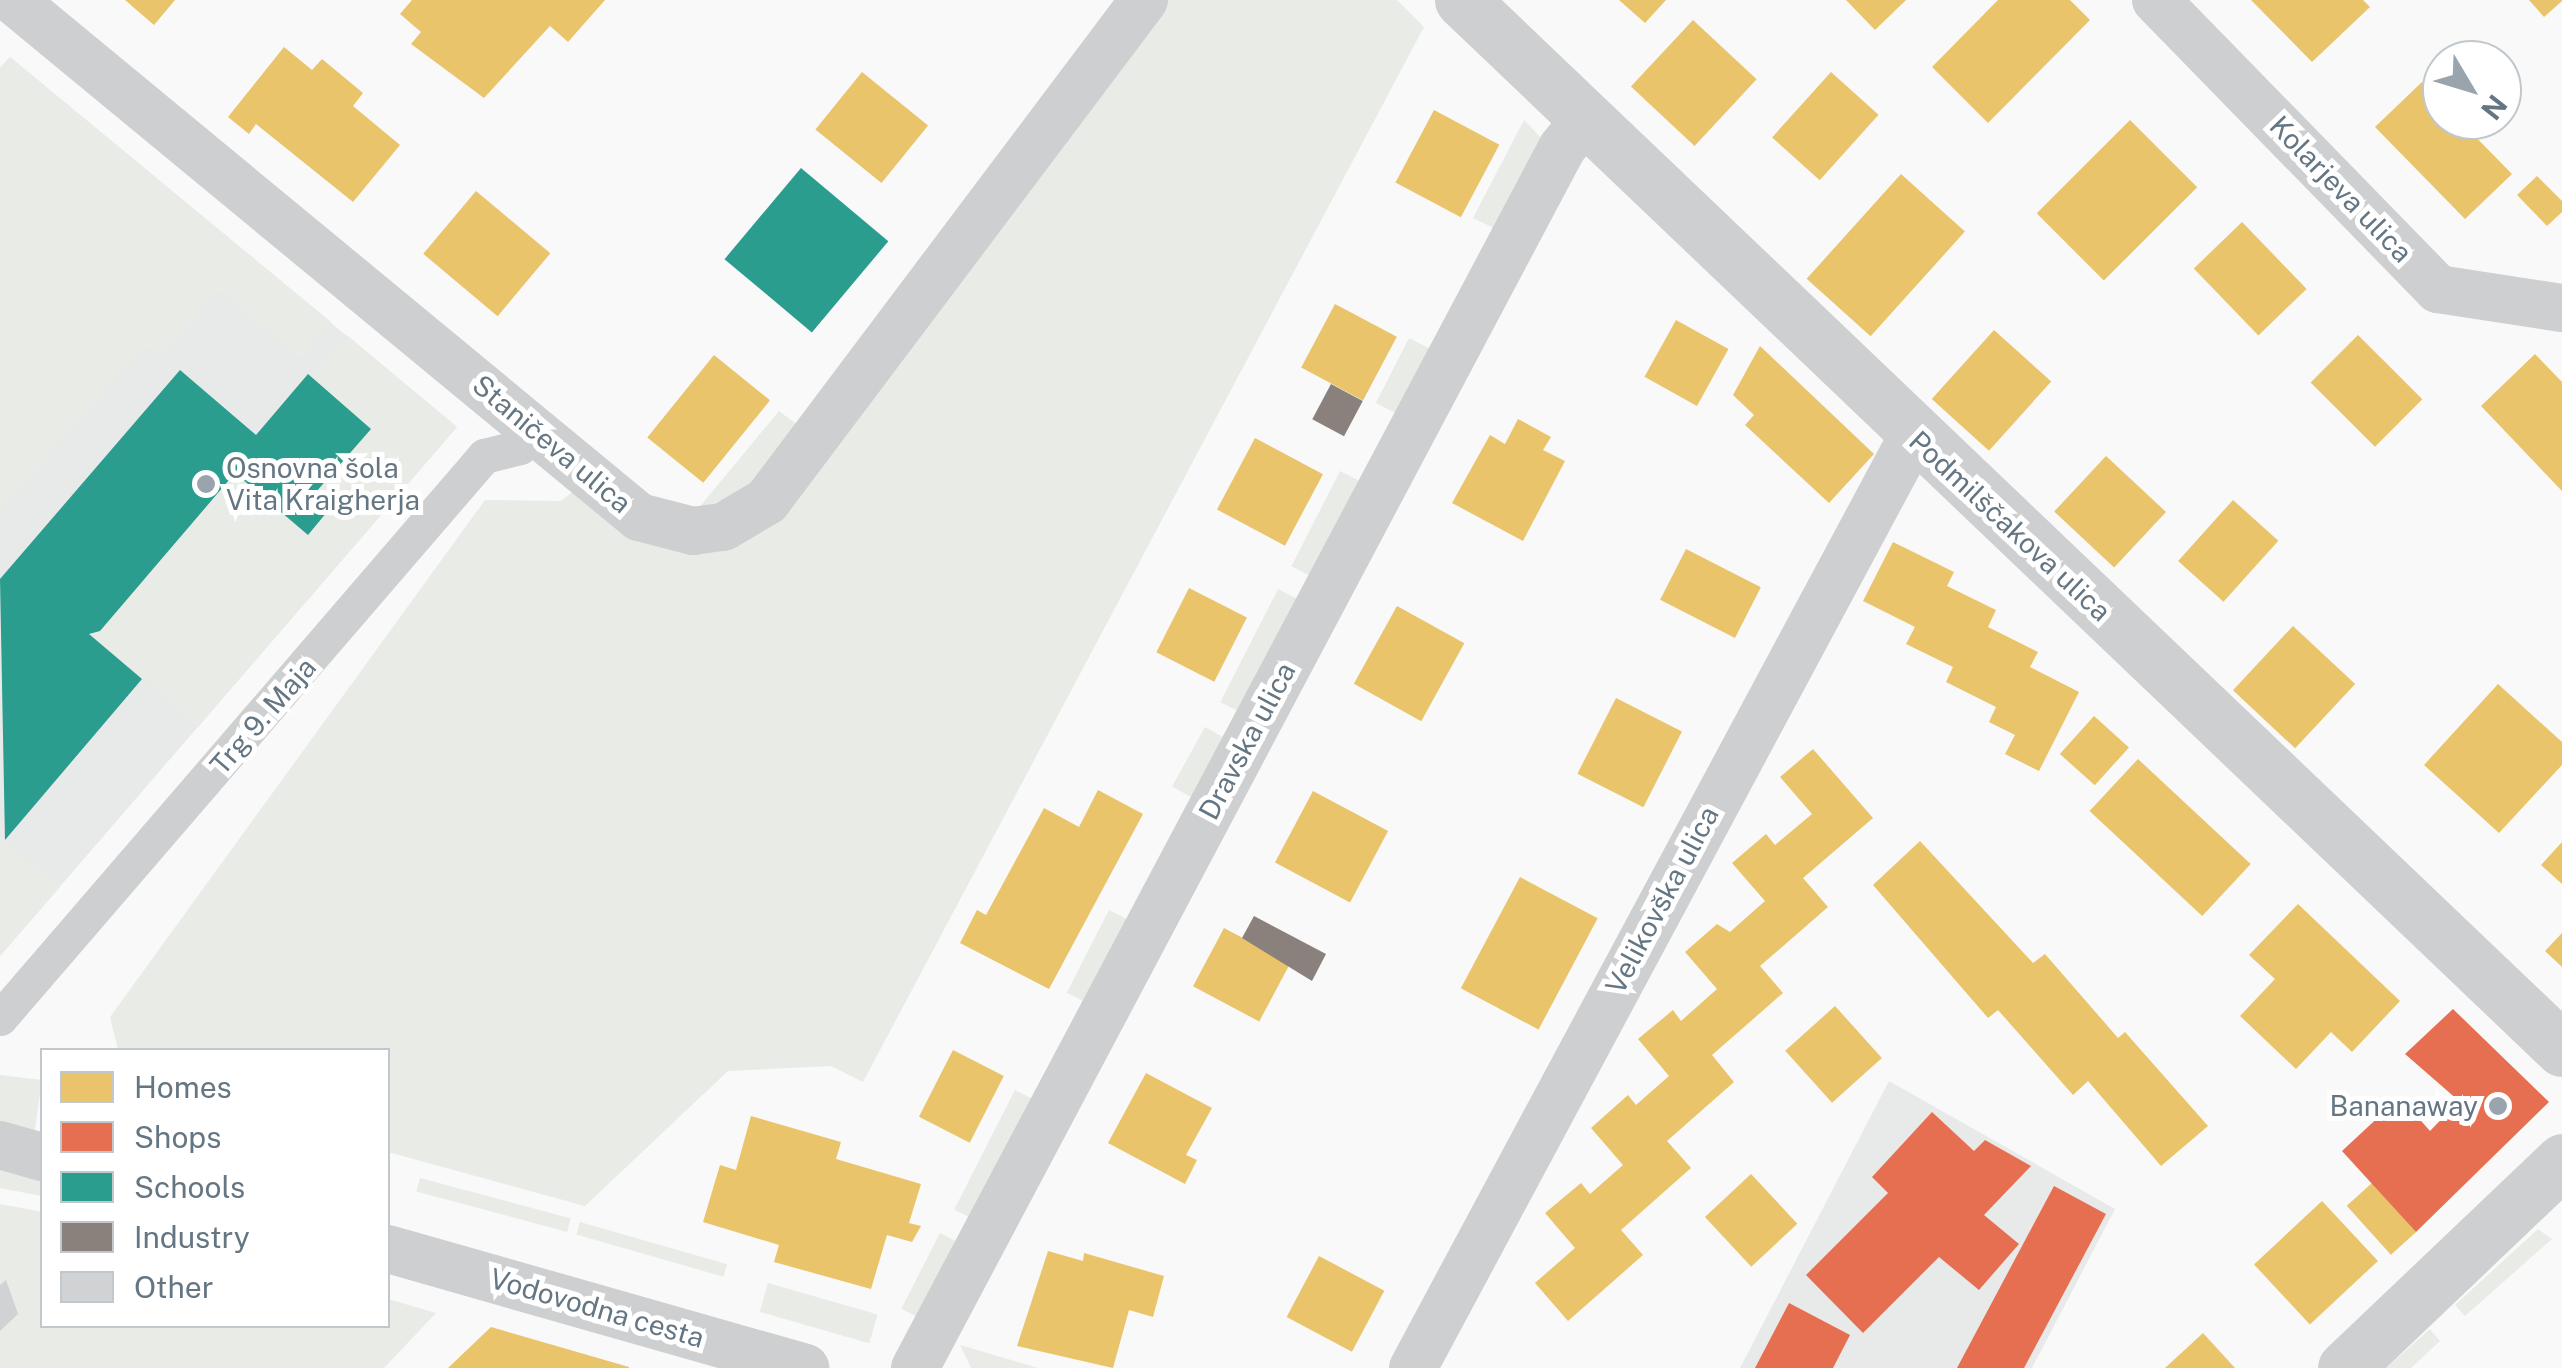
<!DOCTYPE html>
<meta charset="utf-8">
<style>
body{margin:0}
#map{position:relative;width:2562px;height:1368px;overflow:hidden;background:#f9f9f9;font-family:"Public Sans",sans-serif}
div>[style]{position:absolute}
[style*='--x']{left:calc(var(--x)*1px);top:calc(var(--y)*1px);width:calc(var(--w)*1px);rotate:calc(var(--a)*1deg)}
.built>*{inset:0;background:#e8e9e9}
.green>*{inset:0;background:#e8ebe6;transform-origin:0 0}
.homes>*{inset:0;background:#e9c46a;transform-origin:0 0}
.shops>*{inset:0;background:#e76f51}
.schools>*{inset:0;background:#2a9d8f;transform-origin:0 0}
.industry>*{inset:0;background:#8a817c;transform-origin:0 0}
.building>*{inset:0;background:#d0d2d3}
.pedestrian>*{height:35px;margin:-17.5px;padding:0 17.5px;transform-origin:17.5px;border-radius:17.5px;background:#cecfd0}
.minor>*{height:48px;margin:-24px;padding:0 24px;transform-origin:24px;border-radius:24px;background:#cecfd0}
.tertiary>*{height:55px;margin:-27.5px;padding:0 27.5px;transform-origin:27.5px;border-radius:27.5px;background:#cecfd0}
.dots>*{width:28px;height:28px;translate:-50% -50%;box-sizing:border-box;border:5px solid #fff;border-radius:50%}
span{translate:-50% -50%;white-space:nowrap;text-align:center;line-height:1.15;-webkit-text-stroke:10px #fff;paint-order:stroke}
.street-label{font-size:28px;color:#657683}
.poi-label{font-size:28px;color:#657683}
.left{translate:0 -50%;text-align:left}
.right{translate:-100% -50%;text-align:right}
.legend{position:absolute;left:40px;top:1048px;width:350px;height:280px;box-sizing:border-box;background:#fff;border:2px solid #c1c8cd;margin:0;padding:12px 18px;list-style:none;font-size:30px;color:#657683}
.legend li{display:flex;align-items:center;gap:20px;height:50px}
.legend b{width:50px;border:2px solid #c1c8cd}
.north{position:absolute;left:2422px;top:40px;width:100px;height:100px;box-sizing:border-box;background:#fff;border:2px solid #c1c8cd;border-radius:50%;rotate:128deg;font-size:28px;font-weight:700;line-height:40px;text-align:center;color:#657683}
.north::after{content:'';display:block;margin:auto;width:35px;height:45px;background:#99a4ac;clip-path:polygon(50% 0,100% 100%,50% 72%,0 100%)}
</style>
<div id="map">
<div class="built">
<div style="clip-path:polygon(10px 57px,457px 427px,0 956px,0 68px)"></div>
<div style="clip-path:polygon(1889px 1081px,2115px 1209px,2032px 1368px,1740px 1368px)"></div>
</div>
<div class="green">
<div style="clip-path:polygon(1167px 0,1397px 0,1424px 27px,863px 1082px,831px 1066px,728px 1071px,585px 1206px,388px 1152px,388px 1050px,118px 1050px,110px 1017px,485px 500px,561px 501px,575px 490px,716px 548px)"></div>
<div style="clip-path:polygon(10px 57px,331px 322px,301px 359px,218px 291px,161px 358px,145px 346px,0 510px,0 68px)"></div>
<div style="clip-path:polygon(1524px 120px,1543px 140px,1498px 230px,1473px 218px)"></div>
<div style="clip-path:polygon(348px 336px,457px 427px,198px 727px,89px 634px,235px 473px,308px 534px,332px 506px,316px 492px,311px 377px)"></div>
<div style="left:1409px;top:338px;width:29px;height:73px;rotate:27deg"></div>
<div style="clip-path:polygon(779px 411px,799px 426px,748px 490px,697px 510px)"></div>
<div style="left:1340px;top:471px;width:28px;height:107px;rotate:27deg"></div>
<div style="left:1278px;top:589px;width:28px;height:127px;rotate:27deg"></div>
<div style="left:1205px;top:727px;width:29px;height:68px;rotate:29deg"></div>
<div style="clip-path:polygon(0 836px,60px 887px,0 956px)"></div>
<div style="left:1109px;top:910px;width:29px;height:93px;rotate:27deg"></div>
<div style="clip-path:polygon(0 1075px,42px 1080px,34px 1135px,0 1125px)"></div>
<div style="left:1015px;top:1090px;width:28px;height:134px;rotate:27deg"></div>
<div style="clip-path:polygon(0 1164px,42px 1176px,42px 1196px,0 1188px)"></div>
<div style="left:420px;top:1178px;width:156px;height:14px;rotate:15deg"></div>
<div style="clip-path:polygon(0 1204px,42px 1212px,42px 1326px,388px 1326px,388px 1299px,436px 1313px,384px 1368px,0 1368px)"></div>
<div style="left:580px;top:1222px;width:153px;height:13px;rotate:16deg"></div>
<div style="clip-path:polygon(2538px 1229px,2552px 1239px,2465px 1316px,2455px 1305px)"></div>
<div style="left:940px;top:1233px;width:28px;height:85px;rotate:27deg"></div>
<div style="left:768px;top:1283px;width:114px;height:30px;rotate:16deg"></div>
<div style="clip-path:polygon(2430px 1329px,2440px 1341px,2411px 1368px,2386px 1368px)"></div>
<div style="clip-path:polygon(960px 1345px,1038px 1368px,971px 1368px)"></div>
</div>
<div class="homes">
<div style="clip-path:polygon(125px 0,175px 0,154px 25px)"></div>
<div style="clip-path:polygon(412px 0,605px 0,568px 42px,550px 26px,484px 98px,411px 44px,421px 32px,400px 14px)"></div>
<div style="clip-path:polygon(1619px 0,1666px 0,1645px 23px)"></div>
<div style="clip-path:polygon(1846px 0,1906px 0,1875px 30px)"></div>
<div style="clip-path:polygon(1998px 0,2070px 0,2090px 20px,1988px 123px,1932px 67px)"></div>
<div style="clip-path:polygon(2251px 0,2363px 0,2370px 7px,2312px 62px)"></div>
<div style="clip-path:polygon(2529px 0,2562px 0,2562px 1px,2544px 17px)"></div>
<div style="left:1693px;top:20px;width:87px;height:91px;rotate:43deg"></div>
<div style="clip-path:polygon(284px 47px,312px 70px,322px 59px,363px 93px,353px 106px,400px 145px,353px 202px,256px 124px,249px 134px,228px 117px)"></div>
<div style="left:862px;top:72px;width:85px;height:74px;rotate:39deg"></div>
<div style="left:1831px;top:72px;width:64px;height:88px;rotate:42deg"></div>
<div style="clip-path:polygon(2422px 82px,2442px 102px,2442px 120px,2459px 120px,2512px 174px,2465px 219px,2375px 127px)"></div>
<div style="left:1434px;top:110px;width:74px;height:82px;rotate:28deg"></div>
<div style="left:2130px;top:120px;width:95px;height:132px;rotate:45deg"></div>
<div style="left:1901px;top:174px;width:86px;height:141px;rotate:42deg"></div>
<div style="clip-path:polygon(2537px 176px,2562px 201px,2562px 212px,2547px 226px,2517px 195px)"></div>
<div style="left:476px;top:191px;width:97px;height:82px;rotate:40deg"></div>
<div style="left:2242px;top:222px;width:93px;height:67px;rotate:46deg"></div>
<div style="left:1335px;top:304px;width:70px;height:72px;rotate:28deg"></div>
<div style="left:1676px;top:320px;width:60px;height:65px;rotate:29deg"></div>
<div style="left:1994px;top:330px;width:77px;height:93px;rotate:42deg"></div>
<div style="left:2358px;top:335px;width:91px;height:67px;rotate:45deg"></div>
<div style="clip-path:polygon(1760px 346px,1874px 454px,1829px 503px,1745px 425px,1754px 415px,1733px 395px)"></div>
<div style="clip-path:polygon(2535px 354px,2562px 382px,2562px 491px,2481px 406px)"></div>
<div style="left:714px;top:355px;width:72px;height:106px;rotate:39deg"></div>
<div style="clip-path:polygon(1518px 419px,1551px 437px,1543px 450px,1565px 461px,1523px 541px,1452px 503px,1490px 435px,1505px 444px)"></div>
<div style="left:1255px;top:438px;width:77px;height:81px;rotate:28deg"></div>
<div style="left:2106px;top:456px;width:82px;height:76px;rotate:43deg"></div>
<div style="left:2233px;top:500px;width:61px;height:82px;rotate:42deg"></div>
<div style="clip-path:polygon(1893px 542px,1954px 572px,1947px 586px,1996px 610px,1988px 627px,2038px 652px,2030px 667px,2079px 692px,2039px 771px,2005px 754px,2015px 735px,1989px 722px,1996px 707px,1946px 682px,1953px 667px,1906px 644px,1915px 627px,1863px 601px)"></div>
<div style="left:1686px;top:549px;width:84px;height:57px;rotate:27deg"></div>
<div style="left:1189px;top:588px;width:65px;height:72px;rotate:27deg"></div>
<div style="left:1397px;top:606px;width:77px;height:89px;rotate:29deg"></div>
<div style="left:2293px;top:626px;width:85px;height:88px;rotate:43deg"></div>
<div style="clip-path:polygon(2498px 684px,2562px 742px,2562px 765px,2499px 833px,2424px 765px)"></div>
<div style="left:1616px;top:698px;width:74px;height:85px;rotate:27deg"></div>
<div style="left:2094px;top:716px;width:47px;height:51px;rotate:42deg"></div>
<div style="clip-path:polygon(1813px 749px,1873px 818px,1803px 878px,1828px 907px,1760px 966px,1783px 993px,1712px 1055px,1734px 1082px,1667px 1141px,1691px 1168px,1621px 1230px,1643px 1255px,1568px 1321px,1535px 1283px,1575px 1248px,1545px 1213px,1581px 1183px,1590px 1194px,1623px 1165px,1591px 1128px,1628px 1095px,1636px 1105px,1669px 1076px,1638px 1039px,1673px 1010px,1681px 1021px,1717px 989px,1685px 952px,1717px 924px,1730px 932px,1765px 901px,1732px 863px,1766px 834px,1775px 845px,1812px 814px,1780px 777px)"></div>
<div style="left:2138px;top:759px;width:154px;height:71px;rotate:43deg"></div>
<div style="clip-path:polygon(1098px 790px,1143px 814px,1049px 989px,960px 943px,977px 910px,986px 915px,1044px 808px,1079px 827px)"></div>
<div style="left:1313px;top:791px;width:85px;height:81px;rotate:28deg"></div>
<div style="clip-path:polygon(1920px 841px,2033px 963px,2045px 954px,2118px 1038px,2125px 1032px,2208px 1126px,2161px 1166px,2088px 1081px,2073px 1095px,1998px 1010px,1988px 1018px,1873px 885px)"></div>
<div style="clip-path:polygon(2562px 842px,2562px 884px,2541px 865px)"></div>
<div style="left:1520px;top:877px;width:88px;height:126px;rotate:28deg"></div>
<div style="clip-path:polygon(2298px 904px,2400px 1001px,2352px 1052px,2331px 1032px,2296px 1069px,2240px 1016px,2275px 979px,2249px 955px)"></div>
<div style="left:1224px;top:928px;width:75px;height:66px;rotate:28deg"></div>
<div style="clip-path:polygon(2562px 933px,2562px 967px,2545px 951px)"></div>
<div style="left:1835px;top:1006px;width:70px;height:67px;rotate:48deg"></div>
<div style="left:953px;top:1050px;width:57px;height:75px;rotate:27deg"></div>
<div style="clip-path:polygon(1146px 1073px,1212px 1108px,1186px 1155px,1197px 1160px,1185px 1184px,1108px 1143px)"></div>
<div style="clip-path:polygon(751px 1116px,841px 1142px,836px 1159px,921px 1184px,909px 1223px,921px 1226px,912px 1242px,887px 1235px,871px 1289px,774px 1262px,779px 1245px,703px 1222px,720px 1165px,736px 1170px)"></div>
<div style="left:1751px;top:1174px;width:68px;height:63px;rotate:47deg"></div>
<div style="left:2372px;top:1183px;width:66px;height:34px;rotate:48deg"></div>
<div style="left:2322px;top:1201px;width:82px;height:93px;rotate:47deg"></div>
<div style="clip-path:polygon(1048px 1251px,1083px 1261px,1084px 1253px,1164px 1276px,1153px 1317px,1129px 1310px,1113px 1368px,1017px 1346px)"></div>
<div style="left:1319px;top:1256px;width:74px;height:69px;rotate:28deg"></div>
<div style="clip-path:polygon(491px 1327px,629px 1367px,629px 1368px,448px 1368px)"></div>
<div style="clip-path:polygon(2203px 1333px,2235px 1368px,2165px 1368px)"></div>
</div>
<div class="shops">
<div style="clip-path:polygon(2453px 1009px,2549px 1102px,2416px 1232px,2342px 1151px,2400px 1097px,2430px 1131px,2459px 1101px,2405px 1054px)"></div>
<div style="clip-path:polygon(1932px 1112px,1974px 1151px,1985px 1140px,2031px 1166px,1984px 1215px,2019px 1244px,1979px 1290px,1939px 1257px,1863px 1333px,1806px 1275px,1888px 1193px,1872px 1177px)"></div>
<div style="clip-path:polygon(2054px 1186px,2106px 1214px,2024px 1368px,1957px 1368px)"></div>
<div style="clip-path:polygon(1789px 1303px,1850px 1335px,1833px 1368px,1755px 1368px)"></div>
</div>
<div class="schools">
<div style="left:801px;top:168px;width:114px;height:119px;rotate:40deg"></div>
<div style="clip-path:polygon(180px 370px,256px 435px,308px 374px,371px 429px,316px 492px,332px 506px,308px 535px,235px 473px,100px 631px,89px 634px,142px 679px,5px 840px,0 579px)"></div>
</div>
<div class="industry">
<div style="left:1331px;top:384px;width:36px;height:40px;rotate:28deg"></div>
<div style="clip-path:polygon(1254px 916px,1326px 954px,1312px 981px,1242px 938px)"></div>
</div>
<div class="building">
<div style="clip-path:polygon(6px 1280px,18px 1314px,0 1331px,0 1285px)"></div>
</div>
<div class="pedestrian">
<div style="--x:0;--y:1018;--w:742;--a:-49.26"></div>
<div style="--x:484;--y:456;--w:37;--a:-14"></div>
<div style="--x:520;--y:447;--w:23;--a:-50"></div>
</div>
<div class="minor">
<div style="--x:13;--y:0;--w:812;--a:39.55"></div>
<div style="--x:639;--y:517;--w:56;--a:14.5"></div>
<div style="--x:693;--y:531;--w:30;--a:-8"></div>
<div style="--x:723;--y:527;--w:51;--a:-30.6"></div>
<div style="--x:767;--y:501;--w:627;--a:-53.04"></div>
<div style="--x:2156;--y:0;--w:404;--a:45.7"></div>
<div style="--x:2438;--y:289;--w:125;--a:8.7"></div>
<div style="--x:0;--y:1145;--w:44;--a:15.9"></div>
<div style="--x:388;--y:1249;--w:434;--a:15.9"></div>
<div style="--x:915;--y:1368;--w:1381;--a:-62.06"></div>
<div style="--x:1562;--y:148;--w:38;--a:-51"></div>
<div style="--x:1413;--y:1368;--w:1060;--a:-61.79"></div>
</div>
<div class="tertiary">
<div style="--x:1462;--y:0;--w:1520;--a:43.64"></div>
<div style="--x:2345;--y:1368;--w:300;--a:-43.6"></div>
</div>
<div class="dots">
<div style="left:206px;top:484px;background:#99a4ac"></div>
<div style="left:2498px;top:1106px;background:#99a4ac"></div>
</div>
<div class="street-label">
<span style="left:2341px;top:189px;rotate:46deg">Kolarjeva ulica</span>
<span style="left:552px;top:444px;rotate:40deg">Staničeva ulica</span>
<span style="left:2010px;top:526px;rotate:43deg">Podmilščakova ulica</span>
<span style="left:263px;top:716px;rotate:-49deg">Trg 9. Maja</span>
<span style="left:1247px;top:741px;rotate:-62deg">Dravska ulica</span>
<span style="left:1662px;top:900px;rotate:-62deg">Velikovška ulica</span>
<span style="left:597px;top:1308px;rotate:16deg">Vodovodna cesta</span>
</div>
<div class="poi-label">
<span class="left" style="left:226px;top:484px">Osnovna šola<br>Vita Kraigherja</span>
<span class="right" style="left:2478px;top:1106px">Bananaway</span>
</div>
<ul class="legend">
<li><b style="height:28px;background:#e9c46a"></b>Homes</li>
<li><b style="height:28px;background:#e76f51"></b>Shops</li>
<li><b style="height:28px;background:#2a9d8f"></b>Schools</li>
<li><b style="height:28px;background:#8a817c"></b>Industry</li>
<li><b style="height:28px;background:#d0d2d3"></b>Other</li>
</ul>
<div class="north">N</div>
</div>
